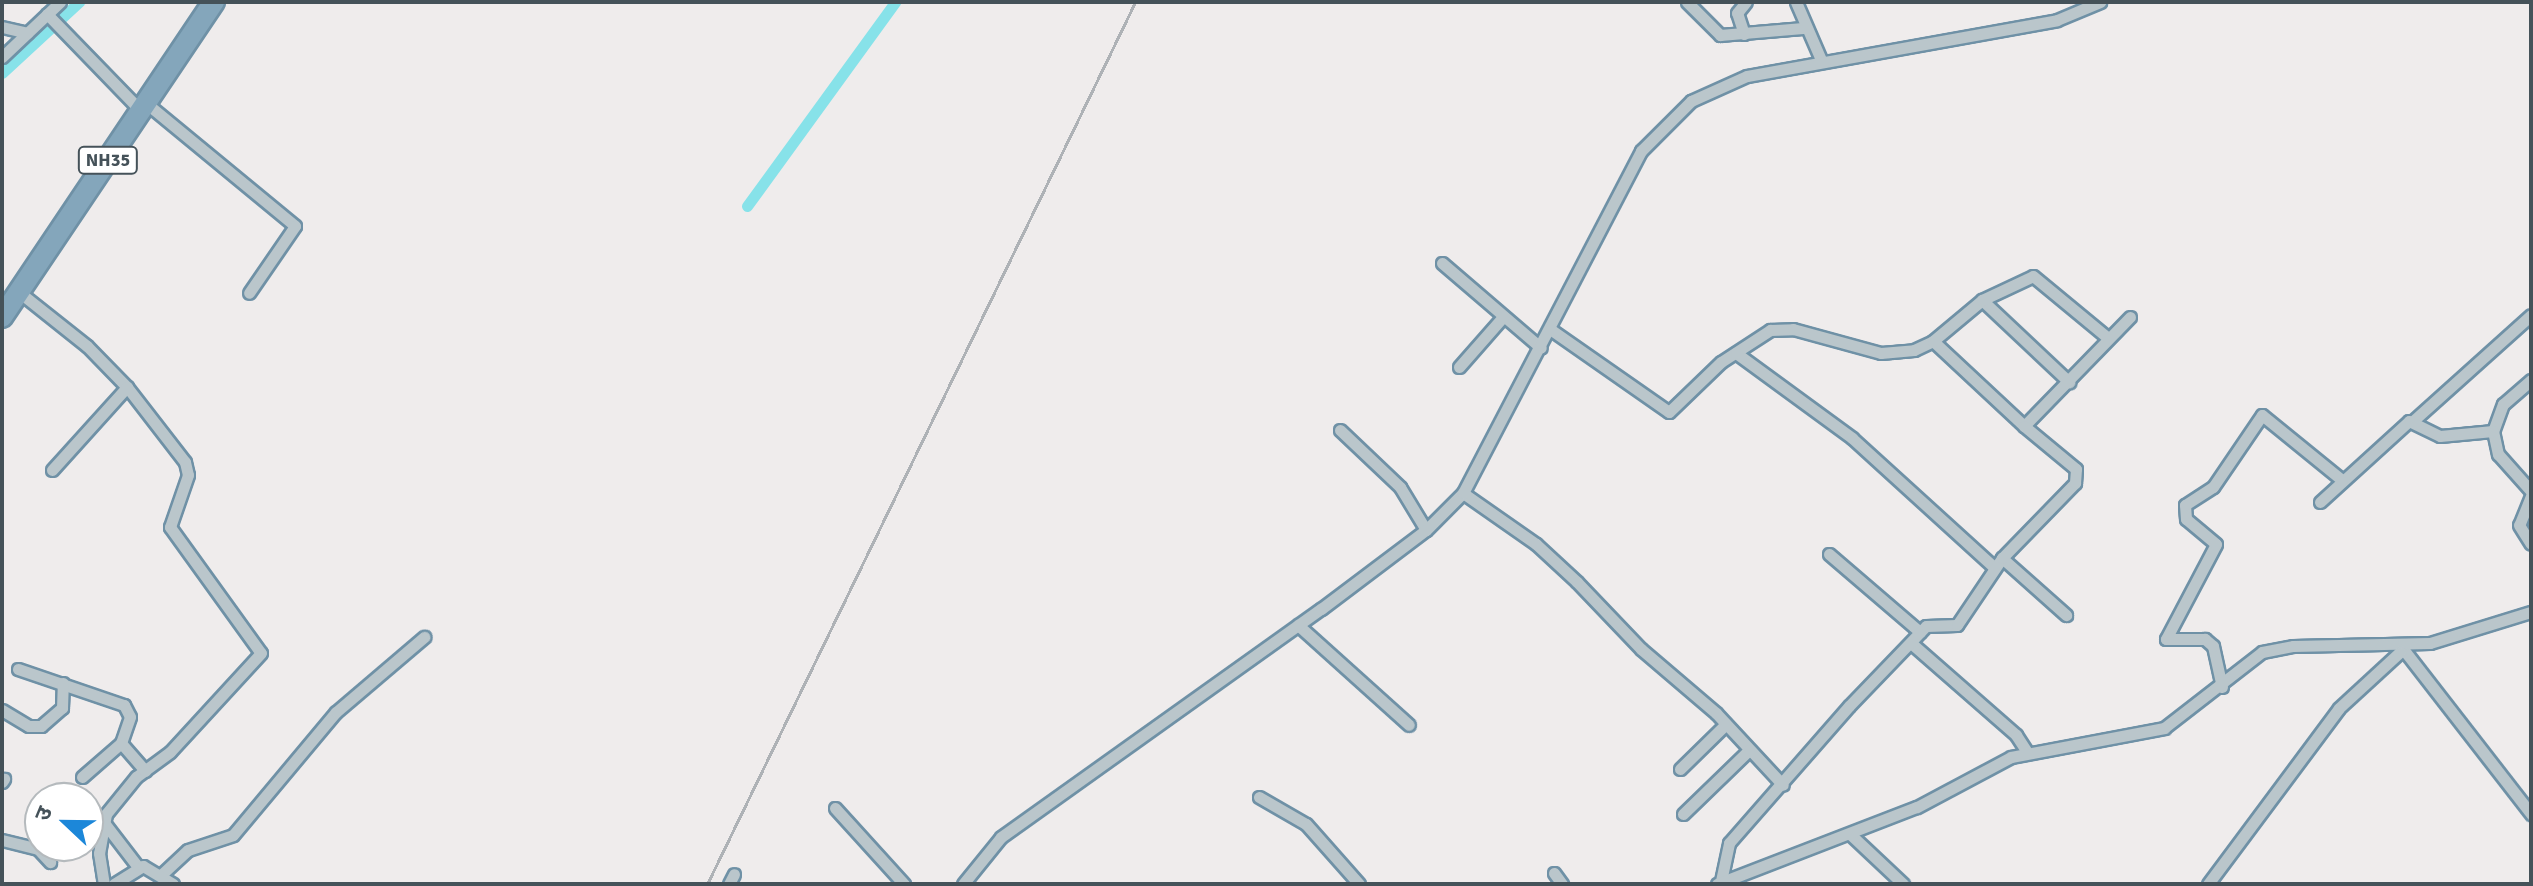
<!DOCTYPE html>
<meta charset="utf-8">
<style>
body{margin:0}
#map{position:relative;width:2533px;height:886px;overflow:hidden;background:#efecec;font-family:Signika,"Noto Sans Devanagari",sans-serif}
div>[style]{position:absolute}
[style*='--x']{left:calc(var(--x)*1px);top:calc(var(--y)*1px);width:calc(var(--w)*1px);rotate:calc(var(--a)*1deg)}
.canal>*{height:11px;margin:-5.5px;padding:0 5.5px;transform-origin:5.5px;border-radius:5.5px;background:#87e2e9}
.roads{filter:drop-shadow(2px 0 #6f91a6) drop-shadow(-2px 0 #6f91a6) drop-shadow(0 2px #6f91a6) drop-shadow(0 -2px #6f91a6)}
.street>*{height:11px;margin:-5.5px;padding:0 5.5px;transform-origin:5.5px;border-radius:5.5px;background:#bac6cb}
.highway>*{height:20px;margin:-10px;padding:0 10px;transform-origin:10px;border-radius:10px;background:#84a6bb}
.rail>*{height:3px;margin:-1.5px;padding:0 1.5px;transform-origin:1.5px;border-radius:1.5px;background:#aeb2b6}
span{translate:-50% -50%;white-space:nowrap;text-align:center;line-height:1.15;-webkit-text-stroke:7px #fff;paint-order:stroke}
.shield-label span{padding:2px 6px;background:#fff;border:2px solid;border-radius:6px;-webkit-text-stroke-width:0}
.shield-label{font-size:18px;color:#455259;font-weight:700}
.frame{position:absolute;inset:0;border:4px solid #455259;pointer-events:none}
.north{position:absolute;left:24px;top:782px;width:80px;height:80px;box-sizing:border-box;background:#fff;border:2px solid #b5babd;border-radius:50%;rotate:292deg;font-size:22px;font-weight:700;line-height:32px;text-align:center;color:#455259}
.north::after{content:'';display:block;margin:auto;width:28px;height:36px;background:#1c87d9;clip-path:polygon(50% 0,100% 100%,50% 72%,0 100%)}
</style>
<div id="map">
<div class="canal">
<div style="--x:2;--y:73;--w:105;--a:-42.7"></div>
<div style="--x:747;--y:206;--w:252;--a:-54"></div>
</div>
<div class="roads">
<div class="street">
<div style="--x:1687;--y:2;--w:47;--a:45"></div>
<div style="--x:1720;--y:35;--w:83;--a:-4.8"></div>
<div style="--x:1796;--y:2;--w:65;--a:66.6"></div>
<div style="--x:47;--y:14;--w:135;--a:45.9"></div>
<div style="--x:2;--y:27;--w:26;--a:13"></div>
<div style="--x:1744;--y:34;--w:22;--a:-108"></div>
<div style="--x:1737;--y:13;--w:14;--a:-51"></div>
<div style="--x:2;--y:57;--w:80;--a:-43.5"></div>
<div style="--x:146;--y:103;--w:193;--a:39.5"></div>
<div style="--x:295;--y:226;--w:81;--a:124.5"></div>
<div style="--x:1442;--y:263;--w:130;--a:40.6"></div>
<div style="--x:19;--y:292;--w:87;--a:38.5"></div>
<div style="--x:87;--y:346;--w:57;--a:45.7"></div>
<div style="--x:127;--y:387;--w:95;--a:52.3"></div>
<div style="--x:185;--y:462;--w:13;--a:77"></div>
<div style="--x:188;--y:475;--w:55;--a:109.1"></div>
<div style="--x:170;--y:527;--w:155;--a:54.2"></div>
<div style="--x:261;--y:653;--w:134;--a:132.6"></div>
<div style="--x:170;--y:752;--w:42;--a:143.7"></div>
<div style="--x:136;--y:777;--w:48;--a:129"></div>
<div style="--x:106;--y:814;--w:40;--a:100"></div>
<div style="--x:99;--y:853;--w:31;--a:81"></div>
<div style="--x:1982;--y:300;--w:120;--a:43.3"></div>
<div style="--x:1550;--y:329;--w:145;--a:34.9"></div>
<div style="--x:1669;--y:412;--w:72;--a:-43.9"></div>
<div style="--x:1721;--y:362;--w:59;--a:-33.1"></div>
<div style="--x:1770;--y:330;--w:23;--a:-2"></div>
<div style="--x:1793;--y:329;--w:91;--a:15.3"></div>
<div style="--x:1881;--y:353;--w:33;--a:-5"></div>
<div style="--x:1914;--y:350;--w:21;--a:-25"></div>
<div style="--x:1933;--y:341;--w:64;--a:-39.9"></div>
<div style="--x:1982;--y:300;--w:56;--a:-25.2"></div>
<div style="--x:2033;--y:276;--w:97;--a:39.6"></div>
<div style="--x:1933;--y:341;--w:125;--a:43"></div>
<div style="--x:2024;--y:426;--w:152;--a:-45.8"></div>
<div style="--x:1736;--y:353;--w:144;--a:36.2"></div>
<div style="--x:1852;--y:438;--w:193;--a:42.3"></div>
<div style="--x:1459;--y:367;--w:67;--a:-48.7"></div>
<div style="--x:2531;--y:380;--w:37;--a:139"></div>
<div style="--x:2503;--y:404;--w:29;--a:110"></div>
<div style="--x:2493;--y:431;--w:24;--a:78"></div>
<div style="--x:2498;--y:454;--w:50;--a:48.3"></div>
<div style="--x:2414;--y:420;--w:157;--a:-41.9"></div>
<div style="--x:1340;--y:430;--w:83;--a:43.5"></div>
<div style="--x:1400;--y:487;--w:50;--a:58.8"></div>
<div style="--x:52;--y:470;--w:112;--a:-47.9"></div>
<div style="--x:1463;--y:493;--w:89;--a:34.9"></div>
<div style="--x:1536;--y:544;--w:56;--a:42.8"></div>
<div style="--x:1577;--y:582;--w:93;--a:46.3"></div>
<div style="--x:1641;--y:649;--w:99;--a:40.5"></div>
<div style="--x:1716;--y:713;--w:98;--a:47.1"></div>
<div style="--x:2531;--y:496;--w:31;--a:112"></div>
<div style="--x:2519;--y:525;--w:22;--a:58"></div>
<div style="--x:2320;--y:502;--w:120;--a:-42.3"></div>
<div style="--x:2409;--y:421;--w:34;--a:26"></div>
<div style="--x:2440;--y:436;--w:53;--a:-5.4"></div>
<div style="--x:1829;--y:554;--w:120;--a:40.6"></div>
<div style="--x:2002;--y:558;--w:86;--a:41.7"></div>
<div style="--x:1298;--y:625;--w:149;--a:42"></div>
<div style="--x:1911;--y:643;--w:140;--a:41.2"></div>
<div style="--x:2016;--y:735;--w:20;--a:57"></div>
<div style="--x:2400;--y:645;--w:214;--a:52.2"></div>
<div style="--x:18;--y:669;--w:112;--a:18.8"></div>
<div style="--x:124;--y:705;--w:13;--a:63"></div>
<div style="--x:130;--y:717;--w:28;--a:109"></div>
<div style="--x:121;--y:743;--w:37;--a:49"></div>
<div style="--x:2222;--y:687;--w:42;--a:-102.4"></div>
<div style="--x:2213;--y:646;--w:11;--a:-139"></div>
<div style="--x:2205;--y:639;--w:39;--a:180"></div>
<div style="--x:2166;--y:639;--w:107;--a:-62.2"></div>
<div style="--x:2216;--y:544;--w:39;--a:-140"></div>
<div style="--x:2186;--y:519;--w:14;--a:-94"></div>
<div style="--x:2185;--y:505;--w:33;--a:-33"></div>
<div style="--x:2213;--y:487;--w:87;--a:-55.8"></div>
<div style="--x:2262;--y:415;--w:103;--a:39.1"></div>
<div style="--x:2;--y:710;--w:31;--a:31"></div>
<div style="--x:29;--y:726;--w:12;--a:0"></div>
<div style="--x:41;--y:726;--w:28;--a:-41"></div>
<div style="--x:62;--y:708;--w:25;--a:-88"></div>
<div style="--x:1680;--y:769;--w:64;--a:-44.4"></div>
<div style="--x:82;--y:777;--w:52;--a:-41.1"></div>
<div style="--x:2;--y:782;--w:4;--a:-56"></div>
<div style="--x:1259;--y:797;--w:54;--a:29.9"></div>
<div style="--x:1306;--y:824;--w:80;--a:48.5"></div>
<div style="--x:835;--y:808;--w:103;--a:47.8"></div>
<div style="--x:1683;--y:814;--w:92;--a:-44.1"></div>
<div style="--x:102;--y:820;--w:59;--a:52.5"></div>
<div style="--x:1850;--y:834;--w:73;--a:43.3"></div>
<div style="--x:2;--y:840;--w:37;--a:14"></div>
<div style="--x:38;--y:849;--w:18;--a:47"></div>
<div style="--x:1554;--y:873;--w:14;--a:54"></div>
<div style="--x:162;--y:874;--w:35;--a:-43"></div>
<div style="--x:188;--y:850;--w:47;--a:-18.4"></div>
<div style="--x:233;--y:835;--w:160;--a:-50.1"></div>
<div style="--x:336;--y:712;--w:116;--a:-40.4"></div>
<div style="--x:1721;--y:881;--w:39;--a:-78"></div>
<div style="--x:1729;--y:843;--w:182;--a:-48.8"></div>
<div style="--x:1849;--y:706;--w:111;--a:-46.1"></div>
<div style="--x:1926;--y:626;--w:31;--a:-2"></div>
<div style="--x:1957;--y:625;--w:81;--a:-56.1"></div>
<div style="--x:2002;--y:558;--w:105;--a:-45.8"></div>
<div style="--x:2075;--y:483;--w:14;--a:-86"></div>
<div style="--x:2076;--y:469;--w:67;--a:-140.4"></div>
<div style="--x:114;--y:884;--w:34;--a:-32"></div>
<div style="--x:143;--y:866;--w:35;--a:31"></div>
<div style="--x:729;--y:884;--w:11;--a:-63"></div>
<div style="--x:963;--y:884;--w:60;--a:-51"></div>
<div style="--x:1001;--y:837;--w:393;--a:-35.5"></div>
<div style="--x:1321;--y:609;--w:131;--a:-37"></div>
<div style="--x:1426;--y:530;--w:52;--a:-45"></div>
<div style="--x:1463;--y:493;--w:386;--a:-62.5"></div>
<div style="--x:1641;--y:151;--w:71;--a:-45"></div>
<div style="--x:1691;--y:101;--w:61;--a:-24.1"></div>
<div style="--x:1747;--y:76;--w:315;--a:-10.2"></div>
<div style="--x:2057;--y:20;--w:47;--a:-22.7"></div>
<div style="--x:1717;--y:884;--w:214;--a:-21.1"></div>
<div style="--x:1917;--y:807;--w:106;--a:-28"></div>
<div style="--x:2011;--y:757;--w:156;--a:-10.7"></div>
<div style="--x:2164;--y:728;--w:124;--a:-37.8"></div>
<div style="--x:2262;--y:652;--w:32;--a:-11"></div>
<div style="--x:2293;--y:646;--w:137;--a:-1.3"></div>
<div style="--x:2430;--y:643;--w:106;--a:-17.1"></div>
<div style="--x:2208;--y:884;--w:219;--a:-53.3"></div>
<div style="--x:2339;--y:708;--w:83;--a:-42.6"></div>
</div>
<div class="highway">
<div style="--x:2;--y:317;--w:380;--a:-56.1"></div>
</div>
</div>
<div class="rail">
<div style="--x:707;--y:884;--w:980;--a:-64.11"></div>
</div>
<div class="shield-label">
<span style="left:108px;top:160px">NH35</span>
</div>
<div class="frame"></div>
<div class="north">उ</div>
</div>
